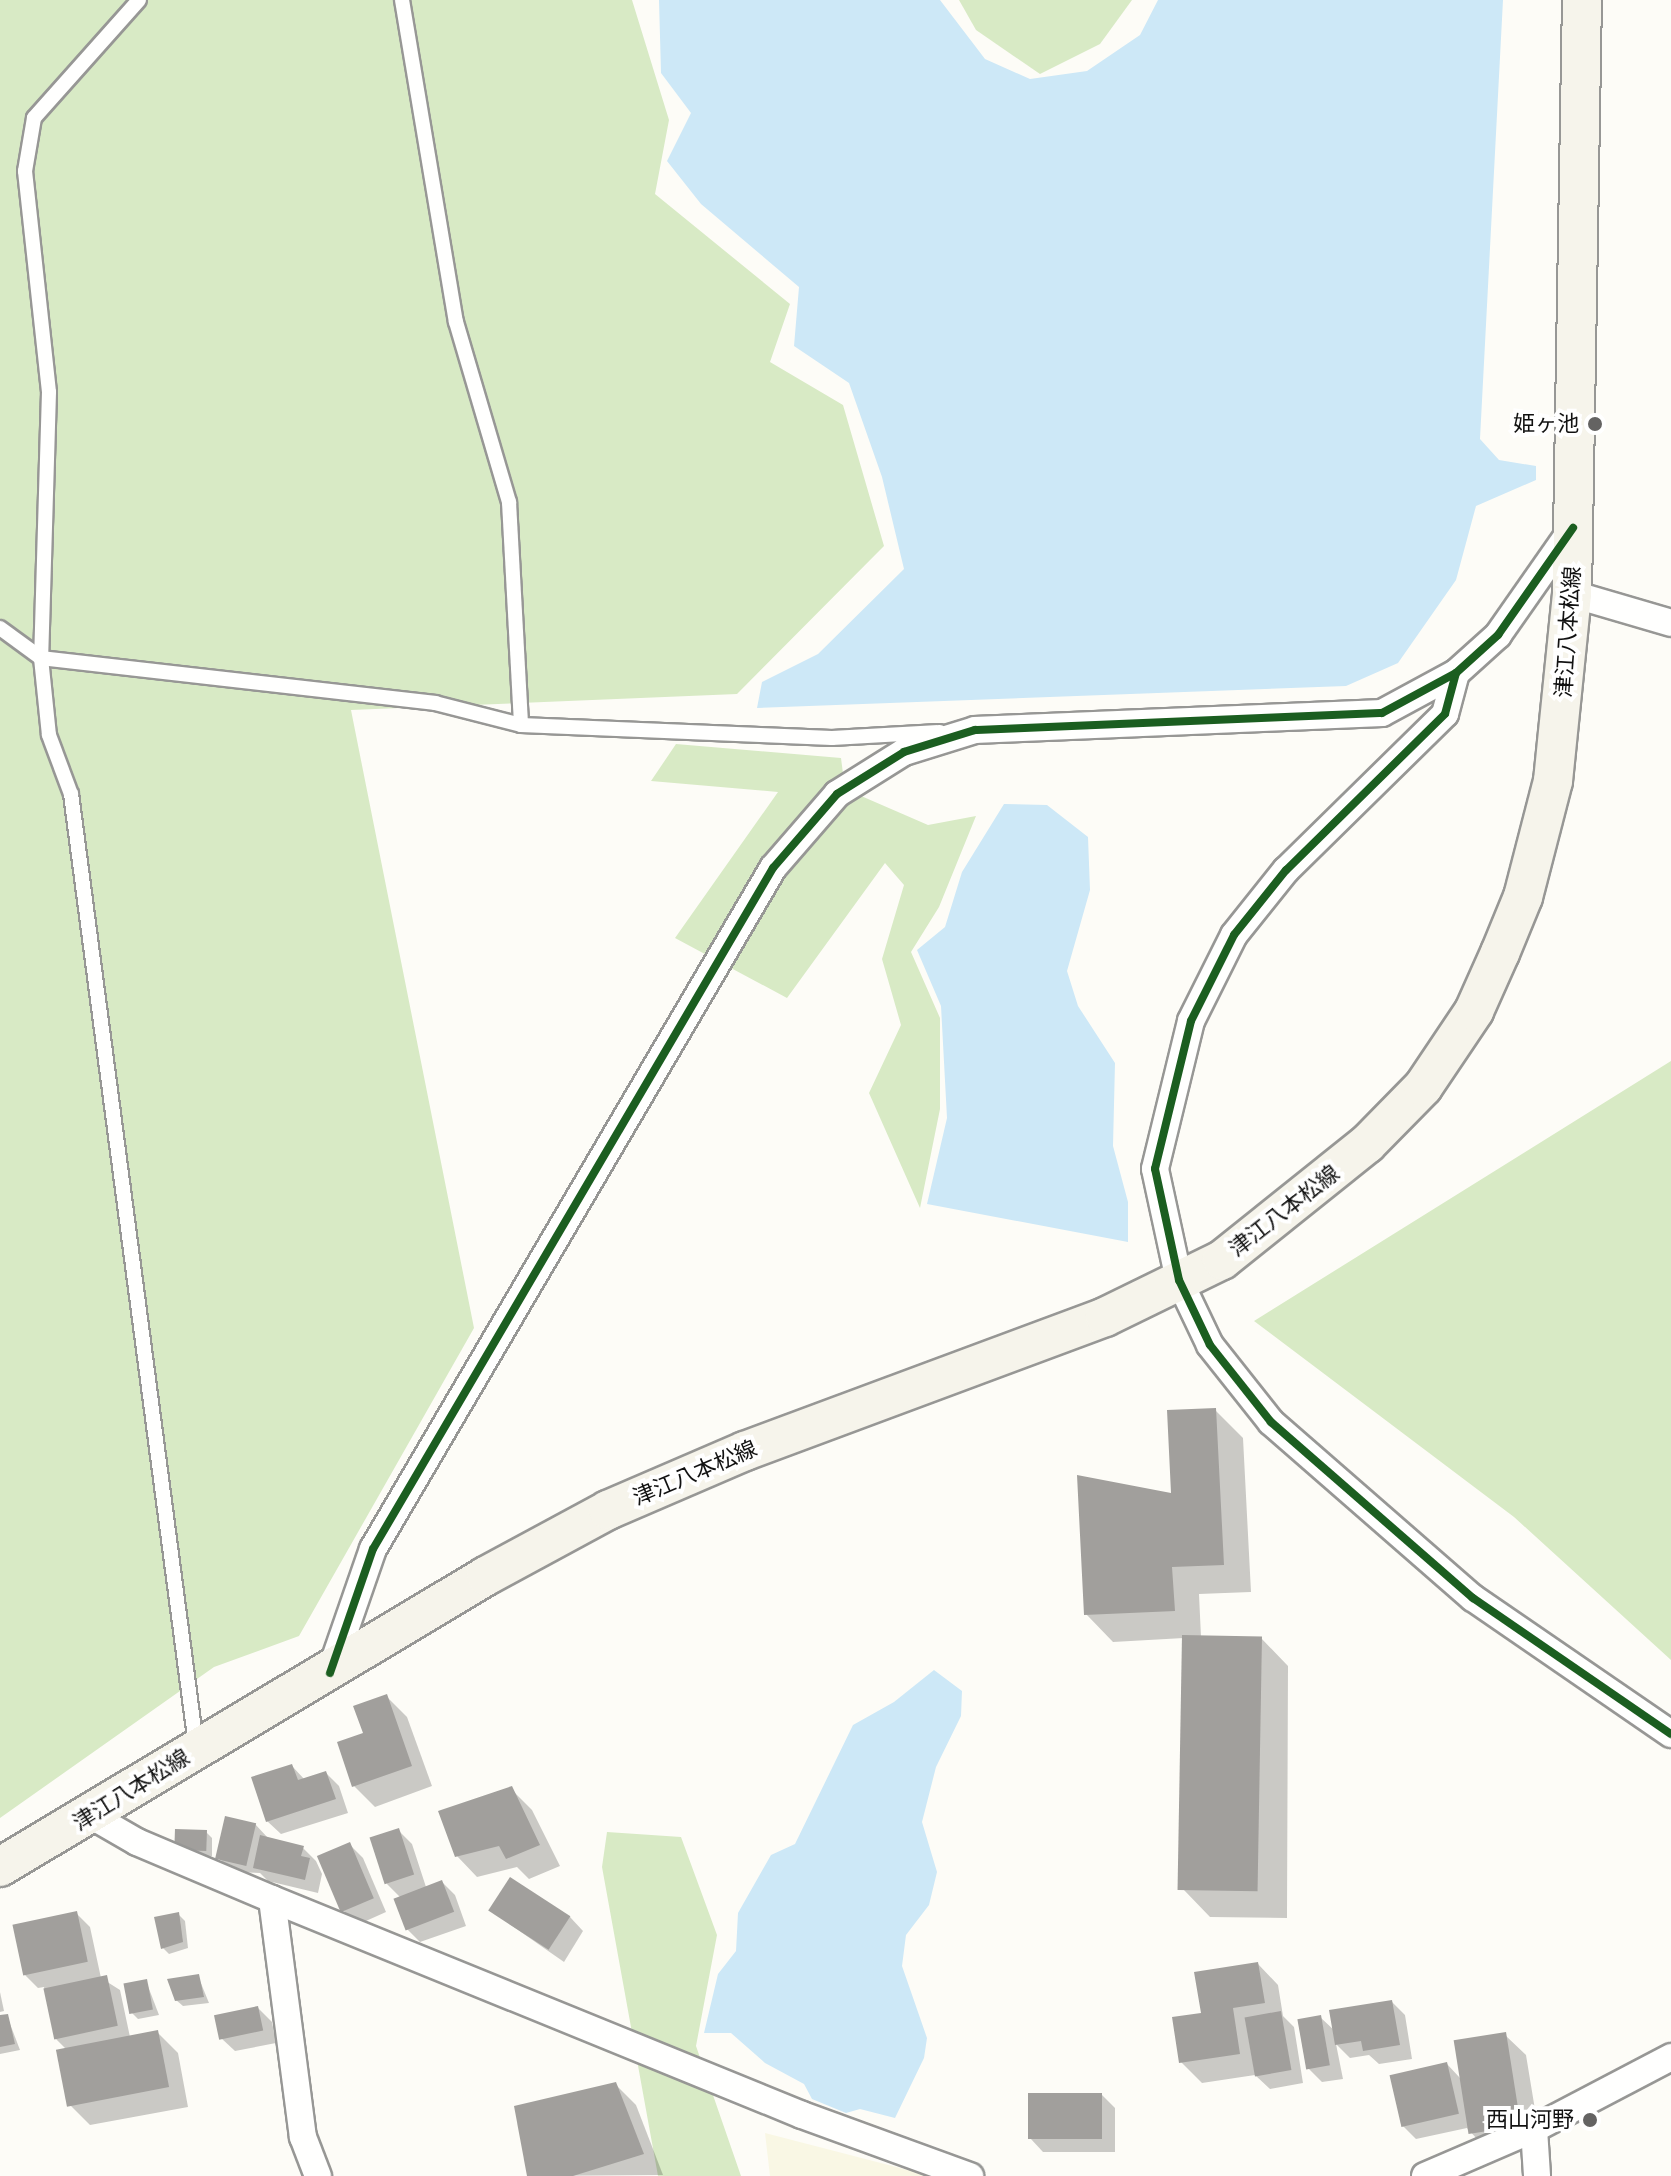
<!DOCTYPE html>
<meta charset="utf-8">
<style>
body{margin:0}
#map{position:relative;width:1671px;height:2176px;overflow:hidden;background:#fdfcf7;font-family:"Roboto Serif","Noto Sans JP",serif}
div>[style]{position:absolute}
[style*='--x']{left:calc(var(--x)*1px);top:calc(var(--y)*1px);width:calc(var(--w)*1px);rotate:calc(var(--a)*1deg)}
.farmland>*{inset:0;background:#f9f7e4}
.forest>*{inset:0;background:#d8eac5}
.water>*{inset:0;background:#cde8f7}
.shadow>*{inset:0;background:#0003}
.building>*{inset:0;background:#a19f9c;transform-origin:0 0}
.roads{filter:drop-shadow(2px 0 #979795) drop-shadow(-2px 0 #979795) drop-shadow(0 2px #979795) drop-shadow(0 -2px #979795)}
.lane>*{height:14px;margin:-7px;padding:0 7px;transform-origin:7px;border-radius:7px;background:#fffffe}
.street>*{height:26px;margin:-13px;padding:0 13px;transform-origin:13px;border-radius:13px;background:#fffffe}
.secondary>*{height:38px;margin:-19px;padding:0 19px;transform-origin:19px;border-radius:19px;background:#f6f4eb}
.cycleway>*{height:8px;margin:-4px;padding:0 4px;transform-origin:4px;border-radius:4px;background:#1b5e20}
.dots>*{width:22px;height:22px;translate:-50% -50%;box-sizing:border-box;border:4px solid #fff;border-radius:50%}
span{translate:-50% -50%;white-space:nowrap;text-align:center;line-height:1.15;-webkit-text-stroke:8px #fff;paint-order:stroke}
.poi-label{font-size:22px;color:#111}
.right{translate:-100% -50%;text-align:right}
.street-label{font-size:22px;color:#111}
</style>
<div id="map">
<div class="farmland">
<div style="clip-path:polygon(765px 2133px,931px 2176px,770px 2176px)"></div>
</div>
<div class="forest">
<div style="clip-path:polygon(0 0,632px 0,669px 120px,655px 194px,790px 304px,770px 362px,843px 405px,884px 546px,737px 694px,351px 710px,474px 1328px,299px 1636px,214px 1667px,0 1818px)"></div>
<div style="clip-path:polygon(959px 0,1132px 0,1100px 44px,1040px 74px,976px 30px)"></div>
<div style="clip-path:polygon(676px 744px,841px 758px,845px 789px,928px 825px,976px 816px,939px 907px,911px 952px,940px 1018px,940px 1109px,920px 1208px,869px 1093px,901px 1025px,882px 959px,904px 885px,885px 863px,787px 998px,675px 938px,778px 792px,651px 781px)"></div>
<div style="clip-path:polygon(1671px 1061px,1671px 1660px,1514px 1517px,1254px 1321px)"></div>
<div style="clip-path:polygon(607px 1832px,681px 1837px,717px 1935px,696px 2046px,741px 2176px,658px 2176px,602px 1867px)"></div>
</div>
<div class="water">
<div style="clip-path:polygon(659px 0,940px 0,985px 59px,1030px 79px,1087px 71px,1140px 35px,1158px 0,1503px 0,1480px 439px,1499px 460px,1536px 466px,1536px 480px,1476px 506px,1456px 580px,1398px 663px,1346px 686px,757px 708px,762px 682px,818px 654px,904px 569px,882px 477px,849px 383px,794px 346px,799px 287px,701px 204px,667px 161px,691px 113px,661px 73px)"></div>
<div style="clip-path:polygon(1004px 804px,1047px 805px,1088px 837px,1090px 890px,1067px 971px,1078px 1006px,1115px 1063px,1113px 1146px,1128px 1202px,1128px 1242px,927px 1204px,947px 1118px,941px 1006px,917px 950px,945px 927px,962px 872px)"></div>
<div style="clip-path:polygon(934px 1670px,962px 1691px,961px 1716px,936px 1767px,922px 1822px,937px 1872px,929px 1905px,906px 1935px,902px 1966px,927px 2038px,924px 2058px,895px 2118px,860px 2109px,846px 2113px,812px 2099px,804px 2084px,765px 2063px,731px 2033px,704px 2033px,718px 1974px,736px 1951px,738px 1913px,771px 1855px,795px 1844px,853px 1725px,894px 1702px)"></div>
</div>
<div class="shadow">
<div style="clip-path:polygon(1215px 1410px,1243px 1438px,1251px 1592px,1199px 1594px,1201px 1637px,1261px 1638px,1288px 1666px,1287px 1918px,1210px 1917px,1183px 1889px,1184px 1638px,1113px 1642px,1086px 1614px,1173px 1496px)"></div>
<div style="clip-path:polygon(386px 1696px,407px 1717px,432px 1786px,375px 1807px,354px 1786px,365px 1734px)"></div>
<div style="clip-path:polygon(292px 1766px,305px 1780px,326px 1773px,339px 1786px,348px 1813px,281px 1834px,267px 1821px)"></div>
<div style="clip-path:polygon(511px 1789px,532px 1810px,560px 1866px,529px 1879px,517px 1867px,477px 1877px,457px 1856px)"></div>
<div style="clip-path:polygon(255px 1824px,268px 1838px,303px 1848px,316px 1861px,322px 1874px,318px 1893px,268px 1881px,260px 1873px,233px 1872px,219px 1858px)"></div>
<div style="clip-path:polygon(398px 1830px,412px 1844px,426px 1887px,442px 1882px,455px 1895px,466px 1926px,420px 1942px,406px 1928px,400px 1897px,387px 1884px)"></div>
<div style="clip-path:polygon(206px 1832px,212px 1838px,212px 1856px,182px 1855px)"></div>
<div style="clip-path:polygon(349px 1844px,363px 1858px,386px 1912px,357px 1925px,344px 1911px)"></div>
<div style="clip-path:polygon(491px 1911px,570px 1917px,583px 1931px,564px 1962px)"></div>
<div style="clip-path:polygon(76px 1913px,90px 1927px,101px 1978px,120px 1990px,130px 2037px,157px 2032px,178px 2053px,188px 2107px,90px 2125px,69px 2104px,66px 2049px,55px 2038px,44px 1987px,38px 1988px,25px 1975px)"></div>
<div style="clip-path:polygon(178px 1914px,185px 1921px,188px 1948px,169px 1954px,163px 1948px)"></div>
<div style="clip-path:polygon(1258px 1964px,1278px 1985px,1283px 2016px,1294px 2027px,1303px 2083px,1270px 2089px,1255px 2075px,1202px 2083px,1181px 2062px,1204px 2015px)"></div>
<div style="clip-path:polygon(198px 1976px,209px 2003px,183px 2006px,176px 2000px)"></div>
<div style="clip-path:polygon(146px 1981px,159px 2015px,138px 2019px,132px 2013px)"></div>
<div style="clip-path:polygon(0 1992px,4px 2011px,0 2012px)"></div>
<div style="clip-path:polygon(1392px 2002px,1405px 2015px,1412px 2059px,1379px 2064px,1369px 2055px,1350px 2058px,1336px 2044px,1343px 2079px,1322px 2082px,1308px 2068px,1320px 2017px,1335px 2031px)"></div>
<div style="clip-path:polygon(258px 2008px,272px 2022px,276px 2043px,235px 2051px,221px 2038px)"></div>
<div style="clip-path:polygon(7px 2016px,20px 2050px,0 2054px,0 2017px)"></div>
<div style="clip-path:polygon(1505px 2035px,1526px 2055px,1541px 2146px,1488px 2151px,1467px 2128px,1416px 2139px,1402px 2125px,1447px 2064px,1460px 2078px)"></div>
<div style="clip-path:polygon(615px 2084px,636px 2105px,663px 2175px,529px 2176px)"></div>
<div style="clip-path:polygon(1102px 2095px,1115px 2108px,1115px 2152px,1043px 2152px,1030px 2138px)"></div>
</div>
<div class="building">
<div style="clip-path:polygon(1216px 1408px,1224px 1565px,1172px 1567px,1175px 1611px,1084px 1615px,1077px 1475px,1171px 1493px,1167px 1410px)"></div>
<div style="left:1182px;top:1635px;width:80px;height:255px;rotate:1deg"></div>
<div style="clip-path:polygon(387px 1694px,412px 1766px,352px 1787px,337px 1742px,363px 1733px,353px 1706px)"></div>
<div style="clip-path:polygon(292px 1764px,298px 1780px,326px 1771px,336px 1799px,266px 1822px,251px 1777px)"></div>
<div style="clip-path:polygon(512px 1786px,540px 1845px,506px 1859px,499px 1846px,455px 1857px,438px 1811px)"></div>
<div style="left:225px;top:1816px;width:32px;height:44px;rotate:13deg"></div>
<div style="left:399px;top:1828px;width:49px;height:31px;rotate:72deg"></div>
<div style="left:175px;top:1829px;width:32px;height:21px;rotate:2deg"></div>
<div style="clip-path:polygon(260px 1835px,304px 1846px,301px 1856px,310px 1858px,305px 1880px,253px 1868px)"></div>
<div style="left:350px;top:1842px;width:61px;height:36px;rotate:67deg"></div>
<div style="left:510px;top:1877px;width:72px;height:40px;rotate:33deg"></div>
<div style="left:442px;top:1880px;width:34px;height:52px;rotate:69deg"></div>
<div style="left:77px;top:1911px;width:52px;height:66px;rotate:78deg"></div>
<div style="clip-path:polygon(179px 1912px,183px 1942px,161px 1949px,154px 1917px)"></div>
<div style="clip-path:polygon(1258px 1962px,1265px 2003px,1233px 2008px,1240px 2054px,1179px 2063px,1172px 2017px,1201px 2013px,1194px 1972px)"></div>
<div style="clip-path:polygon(199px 1974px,204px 1997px,175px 2001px,167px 1979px)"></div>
<div style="left:107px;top:1975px;width:52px;height:65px;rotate:78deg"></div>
<div style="left:147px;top:1979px;width:31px;height:24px;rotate:79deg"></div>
<div style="clip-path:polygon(1392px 2000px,1400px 2045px,1363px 2051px,1361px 2041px,1335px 2045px,1329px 2010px)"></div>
<div style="left:258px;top:2006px;width:25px;height:45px;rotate:78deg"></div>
<div style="left:1281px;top:2011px;width:60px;height:37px;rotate:80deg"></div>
<div style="clip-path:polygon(8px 2014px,15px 2044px,0 2047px,0 2015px)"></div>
<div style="left:1321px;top:2015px;width:51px;height:24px;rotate:80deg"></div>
<div style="left:158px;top:2030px;width:58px;height:104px;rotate:79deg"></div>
<div style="left:1506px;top:2032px;width:95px;height:53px;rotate:81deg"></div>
<div style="left:1447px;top:2062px;width:53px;height:59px;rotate:77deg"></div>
<div style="clip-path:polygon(616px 2082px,644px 2154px,573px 2176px,527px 2176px,514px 2106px)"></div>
<div style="left:1028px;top:2093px;width:74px;height:46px"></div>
</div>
<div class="roads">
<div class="lane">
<div style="--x:139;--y:0;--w:158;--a:131.7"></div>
<div style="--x:34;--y:118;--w:54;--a:99.6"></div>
<div style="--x:25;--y:171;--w:222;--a:83.8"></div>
<div style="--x:49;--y:392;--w:266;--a:91.7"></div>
<div style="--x:41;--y:658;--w:77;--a:84.1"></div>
<div style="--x:49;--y:735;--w:63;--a:69.6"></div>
<div style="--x:71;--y:794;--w:959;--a:82.51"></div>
<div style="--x:402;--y:0;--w:326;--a:80.5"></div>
<div style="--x:456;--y:322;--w:188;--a:73.6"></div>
<div style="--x:509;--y:502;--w:223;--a:86.9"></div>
<div style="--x:0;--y:628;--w:51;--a:36.2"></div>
<div style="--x:41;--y:658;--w:397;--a:6.5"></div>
<div style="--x:435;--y:703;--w:89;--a:14.3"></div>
<div style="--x:521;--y:725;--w:311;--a:2.4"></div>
<div style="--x:832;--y:738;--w:108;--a:-3.2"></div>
</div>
<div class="street">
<div style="--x:1572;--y:594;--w:103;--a:16.3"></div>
<div style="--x:1456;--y:673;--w:42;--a:105"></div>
<div style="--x:1445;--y:714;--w:223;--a:135.5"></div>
<div style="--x:1286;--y:870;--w:83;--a:128.7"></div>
<div style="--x:1234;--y:935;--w:96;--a:116.6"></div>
<div style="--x:1191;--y:1021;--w:152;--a:103.7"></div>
<div style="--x:1155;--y:1169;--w:114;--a:77.8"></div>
<div style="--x:1179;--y:1280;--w:72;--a:64.5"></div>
<div style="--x:1210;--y:1345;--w:98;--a:51.6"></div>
<div style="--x:1271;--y:1422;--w:268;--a:41.1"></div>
<div style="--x:1473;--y:1598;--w:240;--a:34.5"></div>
<div style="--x:330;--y:1673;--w:131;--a:-70.9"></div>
<div style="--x:373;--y:1549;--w:790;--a:-59.57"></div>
<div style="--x:773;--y:868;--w:98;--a:-49.1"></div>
<div style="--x:837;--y:794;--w:79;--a:-32.1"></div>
<div style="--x:904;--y:752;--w:74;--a:-17.2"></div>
<div style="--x:975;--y:730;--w:407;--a:-2.4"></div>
<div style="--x:1382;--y:713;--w:84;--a:-28.4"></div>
<div style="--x:1456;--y:673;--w:57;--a:-42.1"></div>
<div style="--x:1498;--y:635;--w:131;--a:-55"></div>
<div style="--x:92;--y:1816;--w:52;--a:30"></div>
<div style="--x:137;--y:1842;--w:147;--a:22.9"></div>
<div style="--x:272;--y:1899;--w:572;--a:22.17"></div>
<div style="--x:802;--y:2115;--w:179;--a:20"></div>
<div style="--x:272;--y:1899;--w:240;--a:82.6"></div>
<div style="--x:303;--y:2137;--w:42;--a:69"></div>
<div style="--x:1534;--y:2129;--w:47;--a:86.3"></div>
<div style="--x:1425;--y:2176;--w:119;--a:-23.3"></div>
<div style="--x:1534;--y:2129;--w:155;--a:-27.7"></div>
</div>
<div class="secondary">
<div style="--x:0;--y:1867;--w:566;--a:-30.91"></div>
<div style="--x:486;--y:1576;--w:139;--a:-28.4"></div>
<div style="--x:608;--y:1510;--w:149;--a:-23.3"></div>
<div style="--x:745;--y:1451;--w:384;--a:-20.4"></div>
<div style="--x:1105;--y:1317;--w:130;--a:-26"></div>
<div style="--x:1222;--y:1260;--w:186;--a:-38.7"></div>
<div style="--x:1367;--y:1144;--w:80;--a:-45.5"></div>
<div style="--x:1423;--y:1087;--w:92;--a:-56.1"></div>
<div style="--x:1474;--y:1011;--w:64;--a:-65.9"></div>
<div style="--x:1500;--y:953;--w:61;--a:-67.7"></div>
<div style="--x:1523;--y:897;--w:120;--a:-75.5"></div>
<div style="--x:1553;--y:781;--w:188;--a:-84.2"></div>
<div style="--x:1572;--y:594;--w:594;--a:-89.04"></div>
</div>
</div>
<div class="cycleway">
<div style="--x:1456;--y:673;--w:42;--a:105"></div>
<div style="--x:1445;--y:714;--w:223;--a:135.5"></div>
<div style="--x:1286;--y:870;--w:83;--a:128.7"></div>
<div style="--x:1234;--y:935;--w:96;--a:116.6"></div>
<div style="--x:1191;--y:1021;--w:152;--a:103.7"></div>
<div style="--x:1155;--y:1169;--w:114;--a:77.8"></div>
<div style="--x:1179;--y:1280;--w:72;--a:64.5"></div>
<div style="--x:1210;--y:1345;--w:98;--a:51.6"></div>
<div style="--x:1271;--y:1422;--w:268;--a:41.1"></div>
<div style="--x:1473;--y:1598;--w:240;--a:34.5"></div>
<div style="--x:330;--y:1673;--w:131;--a:-70.9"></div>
<div style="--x:373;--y:1549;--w:790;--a:-59.57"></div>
<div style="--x:773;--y:868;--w:98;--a:-49.1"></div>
<div style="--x:837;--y:794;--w:79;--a:-32.1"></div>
<div style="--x:904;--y:752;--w:74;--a:-17.2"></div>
<div style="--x:975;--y:730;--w:407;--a:-2.4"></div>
<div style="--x:1382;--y:713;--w:84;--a:-28.4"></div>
<div style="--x:1456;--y:673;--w:57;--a:-42.1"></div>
<div style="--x:1498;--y:635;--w:131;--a:-55"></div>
</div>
<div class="dots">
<div style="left:1595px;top:424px;background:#646362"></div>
<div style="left:1590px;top:2120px;background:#646362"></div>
</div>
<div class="poi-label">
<span class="right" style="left:1579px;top:424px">姫ヶ池</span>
<span class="right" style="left:1574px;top:2120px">西山河野</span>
</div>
<div class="street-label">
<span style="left:1568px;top:632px;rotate:-86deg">津江八本松線</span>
<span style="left:1284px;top:1211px;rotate:-38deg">津江八本松線</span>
<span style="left:695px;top:1473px;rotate:-23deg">津江八本松線</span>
<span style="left:131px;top:1790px;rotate:-32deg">津江八本松線</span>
</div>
</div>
